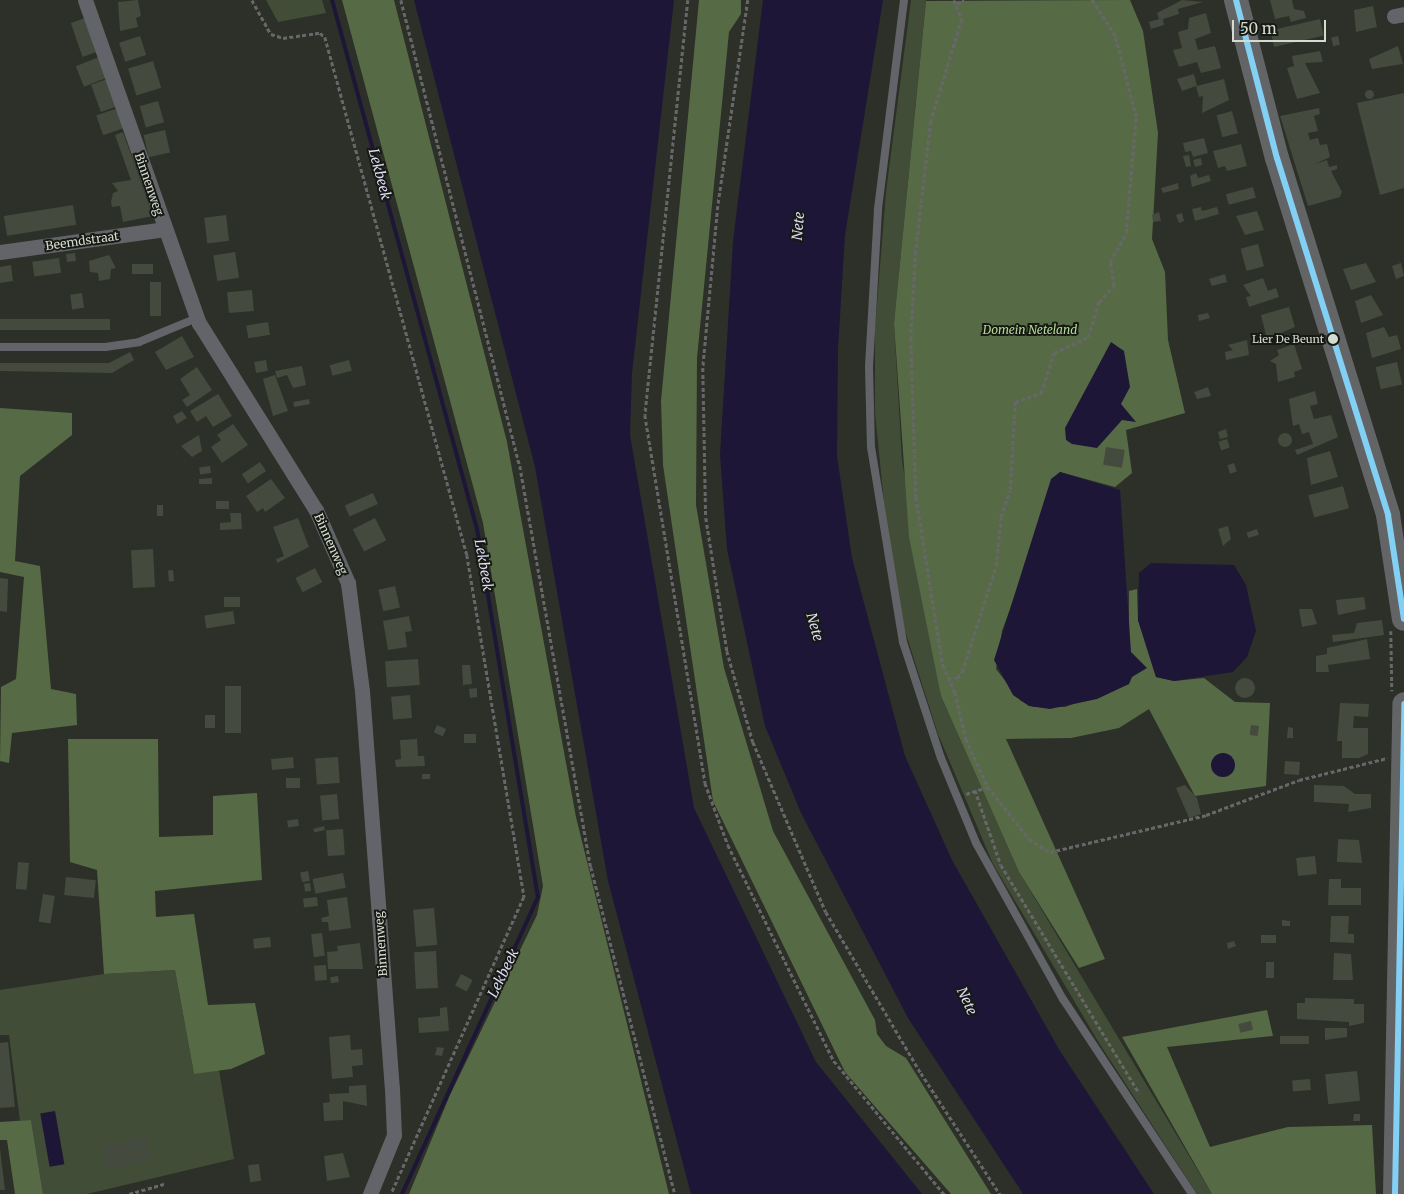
<!DOCTYPE html>
<style>
body{margin:0}
#map{position:relative;width:1404px;height:1194px;overflow:hidden;background:#2c3028;font-family:Merriweather,serif}
div>[style]{position:absolute}
[style*='--x']{left:calc(var(--x)*1px);top:calc(var(--y)*1px);width:calc(var(--w)*1px);rotate:calc(var(--a)*1deg)}
.green>*{inset:0;background:#414d36}
.forest>*{inset:0;background:#566b45}
.water>*{inset:0;background:#1d1637;transform-origin:0 0}
.round{border-radius:50%}
.stream>*{height:4px;margin:-2px;padding:0 2px;transform-origin:2px;border-radius:2px;background:#1d1637}
.building>*{inset:0;background:#444a3e;transform-origin:0 0}
.path>*{height:2.5px;margin-top:-1.25px;transform-origin:0;background:repeating-linear-gradient(90deg,#676769 0 4px,transparent 0 6.5px)}
.service>*{height:8px;margin:-4px;padding:0 4px;transform-origin:4px;border-radius:4px;background:#636469}
.minor>*{height:15px;margin:-7.5px;padding:0 7.5px;transform-origin:7.5px;border-radius:7.5px;background:#636469}
.primary>*{height:24px;margin:-12px;padding:0 12px;transform-origin:12px;border-radius:12px;background:#636466}
.bus-1>*{height:6px;margin:-3px;padding:0 3px;transform-origin:3px;border-radius:3px;background:#83d0f5}
.dots>*{width:14px;height:14px;translate:-50% -50%;box-sizing:border-box;border:2px solid #161a13;border-radius:50%}
span{translate:-50% -50%;white-space:nowrap;text-align:center;line-height:1.15;-webkit-text-stroke:4px #161a13;paint-order:stroke}
.bus-label{font-size:11px;color:#d6dbd2}
.right{translate:-100% -50%;text-align:right}
.street-label{font-size:12px;color:#d6dbd2}
.park-label{font-size:12px;color:#b5da96;font-style:italic}
.water-label{font-size:14px;color:#dedbf8;font-style:italic}
.scale{position:absolute;left:1232px;top:20px;width:94px;height:22px;box-sizing:border-box;border:2px solid #d6dbd2;border-top:0;padding-left:6px;font-size:15px;line-height:18px;white-space:nowrap;color:#d6dbd2;-webkit-text-stroke:4px #161a13;paint-order:stroke}
</style>
<div id="map">
<div class="green">
<div style="clip-path:polygon(266px 0,322px 0,326px 13px,278px 22px)"></div>
<div style="clip-path:polygon(911px 0,926px 0,894px 323px,902px 460px,941px 696px,1019px 872px,1212px 1194px,1197px 1194px,1099px 1043px,993px 864px,938px 734px,905px 631px,887px 532px,875px 413px,875px 329px,886px 192px)"></div>
<div style="clip-path:polygon(175px 970px,194px 1074px,219px 1070px,234px 1159px,87px 1194px,43px 1194px,31px 1120px,20px 1121px,9px 1035px,0 1035px,0 990px,104px 974px)"></div>
</div>
<div class="forest">
<div style="clip-path:polygon(342px 0,394px 0,507px 442px,576px 817px,669px 1194px,409px 1194px,450px 1095px,537px 915px,543px 886px,483px 523px)"></div>
<div style="clip-path:polygon(699px 0,741px 0,741px 14px,729px 32px,697px 358px,696px 505px,724px 668px,773px 831px,875px 1020px,877px 1034px,886px 1046px,906px 1058px,991px 1194px,951px 1194px,845px 1072px,713px 801px,663px 465px,661px 401px)"></div>
<div style="clip-path:polygon(1130px 0,1143px 31px,1158px 133px,1152px 239px,1165px 272px,1168px 340px,1185px 413px,1126px 430px,1132px 473px,1115px 487px,1060px 472px,1002px 631px,996px 669px,1021px 701px,1034px 707px,1065px 707px,1129px 684px,1129px 591px,1137px 589px,1138px 620px,1156px 677px,1174px 681px,1204px 678px,1235px 702px,1270px 703px,1266px 786px,1195px 796px,1149px 709px,1119px 728px,1071px 738px,1006px 739px,1105px 959px,1079px 968px,1019px 872px,941px 696px,909px 537px,894px 323px,926px 1px)"></div>
<div style="clip-path:polygon(0 408px,72px 413px,72px 435px,20px 476px,15px 561px,40px 566px,51px 689px,76px 694px,77px 725px,12px 733px,9px 763px,0 761px,1px 687px,16px 679px,24px 577px,0 572px)"></div>
<div style="clip-path:polygon(68px 739px,158px 739px,159px 837px,213px 835px,213px 796px,257px 793px,262px 880px,155px 891px,156px 917px,194px 914px,208px 1005px,255px 1003px,265px 1054px,231px 1069px,194px 1074px,175px 970px,104px 974px,97px 870px,70px 862px)"></div>
<div style="clip-path:polygon(1267px 1010px,1273px 1036px,1167px 1047px,1210px 1147px,1288px 1127px,1372px 1125px,1376px 1194px,1212px 1194px,1122px 1037px)"></div>
<div style="clip-path:polygon(31px 1120px,43px 1194px,15px 1194px,7px 1140px,0 1140px,0 1122px)"></div>
</div>
<div class="water">
<div style="clip-path:polygon(414px 0,674px 0,632px 373px,630px 435px,694px 808px,816px 1062px,922px 1194px,691px 1194px,608px 881px,535px 467px)"></div>
<div style="clip-path:polygon(763px 0,883px 0,845px 235px,838px 349px,837px 456px,852px 558px,905px 756px,952px 860px,1060px 1051px,1154px 1194px,1023px 1194px,908px 1018px,801px 813px,765px 726px,727px 549px,720px 455px,733px 241px)"></div>
<div style="clip-path:polygon(1111px 342px,1124px 351px,1130px 387px,1121px 404px,1136px 422px,1122px 420px,1097px 448px,1072px 444px,1066px 440px,1065px 428px)"></div>
<div style="clip-path:polygon(1060px 472px,1120px 490px,1131px 652px,1147px 668px,1132px 677px,1129px 684px,1097px 699px,1050px 709px,1029px 706px,1013px 695px,994px 660px,1051px 479px)"></div>
<div style="clip-path:polygon(1151px 563px,1234px 565px,1246px 585px,1256px 631px,1247px 657px,1233px 672px,1174px 681px,1156px 677px,1138px 620px,1139px 573px)"></div>
<div class="round" style="left:1211px;top:753px;width:24px;height:24px"></div>
<div style="left:55px;top:1111px;width:54px;height:15px;rotate:80deg"></div>
</div>
<div class="stream">
<div style="--x:332;--y:0;--w:549;--a:74.67"></div>
<div style="--x:477;--y:529;--w:373;--a:80.6"></div>
<div style="--x:538;--y:897;--w:327;--a:114.6"></div>
</div>
<div class="building">
<div style="clip-path:polygon(138px 0,141px 16px,136px 18px,138px 27px,120px 31px,118px 2px)"></div>
<div style="clip-path:polygon(1182px 0,1203px 2px,1178px 9px,1179px 14px,1163px 19px,1164px 25px,1151px 29px,1149px 22px,1159px 19px,1157px 13px)"></div>
<div style="clip-path:polygon(1270px 0,1292px 0,1294px 9px,1304px 11px,1306px 18px,1291px 22px,1289px 16px,1275px 19px)"></div>
<div style="clip-path:polygon(1373px 6px,1377px 27px,1356px 32px,1354px 10px)"></div>
<div style="clip-path:polygon(1206px 13px,1211px 33px,1195px 39px,1198px 50px,1215px 46px,1221px 68px,1201px 73px,1197px 62px,1179px 67px,1173px 50px,1182px 48px,1178px 32px,1188px 29px,1189px 18px)"></div>
<div style="left:85px;top:18px;width:36px;height:15px;rotate:71deg"></div>
<div style="left:1320px;top:19px;width:17px;height:51px;rotate:77deg"></div>
<div style="left:140px;top:36px;width:20px;height:22px;rotate:72deg"></div>
<div style="left:1338px;top:36px;width:9px;height:7px;rotate:77deg"></div>
<div style="clip-path:polygon(1398px 46px,1403px 64px,1372px 69px,1369px 59px)"></div>
<div style="clip-path:polygon(1320px 51px,1323px 62px,1305px 63px,1320px 93px,1297px 99px,1287px 68px,1294px 66px,1292px 56px)"></div>
<div style="left:99px;top:57px;width:22px;height:25px;rotate:68deg"></div>
<div style="left:153px;top:61px;width:28px;height:26px;rotate:73deg"></div>
<div style="clip-path:polygon(1194px 74px,1197px 86px,1224px 79px,1229px 100px,1202px 113px,1203px 96px,1199px 97px,1196px 86px,1182px 91px,1177px 79px)"></div>
<div style="left:107px;top:79px;width:29px;height:17px;rotate:70deg"></div>
<div class="round" style="left:1364.5px;top:89.5px;width:9px;height:9px"></div>
<div style="clip-path:polygon(1404px 93px,1404px 188px,1380px 195px,1357px 103px)"></div>
<div style="left:158px;top:101px;width:22px;height:19px;rotate:74deg"></div>
<div style="left:118px;top:108px;width:21px;height:23px;rotate:71deg"></div>
<div style="clip-path:polygon(1319px 108px,1320px 114px,1302px 120px,1314px 116px,1318px 131px,1308px 133px,1310px 140px,1318px 138px,1320px 145px,1327px 144px,1330px 157px,1315px 164px,1327px 160px,1329px 167px,1337px 165px,1337px 169px,1331px 171px,1342px 192px,1340px 197px,1308px 206px,1280px 116px)"></div>
<div style="left:1232px;top:111px;width:23px;height:16px;rotate:75deg"></div>
<div style="left:165px;top:130px;width:23px;height:22px;rotate:77deg"></div>
<div style="clip-path:polygon(123px 132px,153px 216px,123px 222px,120px 206px,112px 207px,111px 202px,113px 193px,118px 191px,112px 183px,131px 180px,115px 135px)"></div>
<div style="clip-path:polygon(1204px 138px,1208px 153px,1193px 157px,1191px 151px,1185px 152px,1183px 143px)"></div>
<div style="clip-path:polygon(1241px 144px,1247px 166px,1227px 171px,1225px 166px,1218px 168px,1213px 151px)"></div>
<div style="clip-path:polygon(1189px 155px,1191px 166px,1186px 167px,1183px 156px)"></div>
<div style="clip-path:polygon(1201px 158px,1202px 165px,1195px 167px,1193px 160px)"></div>
<div style="clip-path:polygon(1196px 173px,1198px 178px,1209px 175px,1211px 181px,1192px 187px,1190px 176px)"></div>
<div style="clip-path:polygon(1178px 183px,1179px 189px,1163px 193px,1161px 188px)"></div>
<div style="left:1253px;top:187px;width:11px;height:28px;rotate:75deg"></div>
<div style="left:73px;top:205px;width:20px;height:70px;rotate:81deg"></div>
<div style="clip-path:polygon(1201px 207px,1202px 211px,1217px 207px,1219px 214px,1195px 221px,1192px 209px)"></div>
<div style="clip-path:polygon(1257px 211px,1264px 230px,1245px 235px,1236px 216px)"></div>
<div style="clip-path:polygon(1159px 212px,1161px 221px,1153px 222px,1152px 215px)"></div>
<div style="clip-path:polygon(1182px 213px,1184px 221px,1179px 223px,1176px 215px)"></div>
<div style="left:226px;top:215px;width:26px;height:22px;rotate:83deg"></div>
<div style="left:1258px;top:244px;width:23px;height:18px;rotate:75deg"></div>
<div style="left:235px;top:252px;width:26px;height:22px;rotate:81deg"></div>
<div style="left:75px;top:253px;width:8px;height:9px;rotate:83deg"></div>
<div style="clip-path:polygon(109px 255px,116px 268px,111px 269px,110px 279px,99px 281px,98px 273px,90px 272px,89px 261px)"></div>
<div style="left:59px;top:258px;width:15px;height:27px;rotate:82deg"></div>
<div style="clip-path:polygon(1366px 263px,1376px 282px,1351px 290px,1343px 269px)"></div>
<div style="clip-path:polygon(1401px 263px,1404px 276px,1396px 279px,1392px 266px)"></div>
<div style="left:132px;top:264px;width:21px;height:10px"></div>
<div style="clip-path:polygon(11px 265px,13px 281px,0 283px,0 267px)"></div>
<div style="clip-path:polygon(1225px 274px,1227px 282px,1212px 286px,1209px 279px)"></div>
<div style="clip-path:polygon(1263px 278px,1268px 291px,1276px 288px,1279px 297px,1249px 307px,1246px 297px,1251px 296px,1243px 285px)"></div>
<div style="left:150px;top:282px;width:11px;height:34px"></div>
<div style="left:252px;top:290px;width:21px;height:25px;rotate:85deg"></div>
<div style="left:82px;top:293px;width:15px;height:12px;rotate:82deg"></div>
<div style="clip-path:polygon(1371px 295px,1383px 315px,1361px 323px,1355px 301px)"></div>
<div style="clip-path:polygon(1289px 307px,1295px 327px,1267px 339px,1261px 315px)"></div>
<div style="clip-path:polygon(1208px 313px,1210px 318px,1199px 321px,1198px 315px)"></div>
<div style="left:110px;top:319px;width:11px;height:110px;rotate:90deg"></div>
<div style="left:268px;top:322px;width:13px;height:22px;rotate:81deg"></div>
<div style="clip-path:polygon(1384px 327px,1389px 337px,1397px 335px,1401px 349px,1372px 358px,1366px 333px)"></div>
<div style="clip-path:polygon(182px 336px,194px 357px,166px 370px,155px 352px)"></div>
<div style="clip-path:polygon(1247px 340px,1249px 355px,1226px 360px,1225px 352px,1233px 350px,1228px 345px)"></div>
<div style="clip-path:polygon(1294px 344px,1302px 369px,1294px 372px,1295px 377px,1278px 382px,1276px 364px,1270px 361px,1279px 355px,1277px 350px)"></div>
<div style="clip-path:polygon(130px 352px,134px 360px,112px 373px,0 371px,0 363px,109px 363px)"></div>
<div style="left:266px;top:360px;width:11px;height:12px;rotate:80deg"></div>
<div style="left:349px;top:360px;width:11px;height:20px;rotate:75deg"></div>
<div style="left:1397px;top:362px;width:23px;height:22px;rotate:77deg"></div>
<div style="clip-path:polygon(302px 366px,306px 385px,293px 388px,287px 375px,277px 378px,275px 371px)"></div>
<div style="clip-path:polygon(197px 367px,212px 390px,187px 407px,182px 400px,190px 395px,180px 379px)"></div>
<div style="clip-path:polygon(275px 375px,288px 411px,273px 416px,263px 379px)"></div>
<div style="clip-path:polygon(1208px 387px,1211px 396px,1197px 399px,1194px 392px)"></div>
<div style="clip-path:polygon(1315px 391px,1318px 404px,1310px 406px,1314px 419px,1331px 415px,1338px 437px,1297px 455px,1295px 450px,1313px 444px,1309px 432px,1302px 434px,1299px 424px,1293px 426px,1289px 399px)"></div>
<div style="clip-path:polygon(218px 394px,232px 416px,213px 427px,206px 416px,197px 422px,190px 411px)"></div>
<div style="left:309px;top:399px;width:5px;height:16px;rotate:79deg"></div>
<div style="clip-path:polygon(182px 411px,187px 418px,177px 424px,173px 416px)"></div>
<div style="clip-path:polygon(233px 424px,248px 445px,222px 463px,211px 447px,221px 440px,217px 435px)"></div>
<div style="clip-path:polygon(1226px 429px,1228px 437px,1220px 439px,1218px 432px)"></div>
<div class="round" style="left:1278px;top:433px;width:14px;height:14px"></div>
<div style="clip-path:polygon(199px 435px,202px 451px,192px 457px,181px 446px)"></div>
<div style="left:1227px;top:439px;width:9px;height:9px;rotate:72deg"></div>
<div style="left:1106px;top:447px;width:19px;height:18px;rotate:9deg"></div>
<div style="clip-path:polygon(1330px 451px,1338px 477px,1311px 485px,1307px 458px)"></div>
<div style="left:260px;top:462px;width:11px;height:22px;rotate:56deg"></div>
<div style="left:1234px;top:463px;width:9px;height:7px;rotate:72deg"></div>
<div style="left:210px;top:466px;width:7px;height:11px;rotate:82deg"></div>
<div style="clip-path:polygon(212px 478px,212px 484px,199px 484px,199px 479px)"></div>
<div style="clip-path:polygon(271px 479px,285px 498px,265px 512px,263px 508px,257px 512px,246px 496px)"></div>
<div style="left:1343px;top:486px;width:23px;height:36px;rotate:75deg"></div>
<div style="left:373px;top:493px;width:12px;height:31px;rotate:66deg"></div>
<div style="left:229px;top:501px;width:8px;height:13px;rotate:90deg"></div>
<div style="left:163px;top:505px;width:11px;height:6px;rotate:90deg"></div>
<div style="clip-path:polygon(230px 513px,241px 513px,242px 529px,220px 530px,220px 523px,231px 522px)"></div>
<div style="clip-path:polygon(298px 518px,309px 547px,277px 563px,276px 559px,284px 556px,273px 527px)"></div>
<div style="left:375px;top:518px;width:25px;height:25px;rotate:63deg"></div>
<div style="clip-path:polygon(1228px 526px,1231px 539px,1223px 546px,1218px 529px)"></div>
<div style="left:1257px;top:529px;width:6px;height:11px;rotate:72deg"></div>
<div style="left:153px;top:549px;width:38px;height:22px;rotate:87deg"></div>
<div style="left:315px;top:568px;width:16px;height:22px;rotate:63deg"></div>
<div style="left:173px;top:570px;width:11px;height:5px;rotate:85deg"></div>
<div style="clip-path:polygon(0 578px,8px 579px,7px 612px,0 611px)"></div>
<div style="left:395px;top:586px;width:22px;height:17px;rotate:77deg"></div>
<div style="left:240px;top:597px;width:10px;height:16px;rotate:90deg"></div>
<div style="clip-path:polygon(1364px 597px,1366px 609px,1338px 615px,1336px 600px)"></div>
<div style="clip-path:polygon(1299px 609px,1312px 609px,1317px 624px,1302px 627px)"></div>
<div style="left:233px;top:611px;width:13px;height:29px;rotate:81deg"></div>
<div style="clip-path:polygon(409px 616px,412px 631px,405px 632px,407px 647px,388px 650px,383px 621px)"></div>
<div style="clip-path:polygon(1382px 620px,1384px 635px,1333px 642px,1332px 635px,1354px 633px,1357px 623px)"></div>
<div style="clip-path:polygon(1367px 639px,1370px 659px,1328px 665px,1329px 672px,1316px 672px,1316px 656px,1327px 654px,1327px 648px)"></div>
<div style="left:418px;top:659px;width:26px;height:33px;rotate:86deg"></div>
<div style="clip-path:polygon(462px 665px,470px 665px,472px 684px,463px 685px)"></div>
<div class="round" style="left:1235px;top:678px;width:20px;height:20px"></div>
<div style="left:241px;top:686px;width:47px;height:16px;rotate:90deg"></div>
<div style="clip-path:polygon(477px 688px,477px 697px,470px 698px,469px 689px)"></div>
<div style="left:410px;top:695px;width:23px;height:19px;rotate:85deg"></div>
<div style="clip-path:polygon(1340px 703px,1369px 704px,1368px 717px,1354px 716px,1353px 728px,1368px 728px,1368px 754px,1359px 758px,1342px 758px,1342px 741px,1337px 741px)"></div>
<div style="left:205px;top:715px;width:10px;height:13px"></div>
<div style="left:437px;top:725px;width:10px;height:8px;rotate:24deg"></div>
<div style="left:1251px;top:725px;width:8px;height:10px;rotate:7deg"></div>
<div style="clip-path:polygon(1288px 727px,1293px 728px,1293px 738px,1287px 738px)"></div>
<div style="left:464px;top:734px;width:12px;height:9px"></div>
<div style="clip-path:polygon(417px 739px,418px 756px,424px 756px,425px 766px,396px 767px,395px 760px,401px 759px,400px 740px)"></div>
<div style="left:293px;top:757px;width:11px;height:22px;rotate:85deg"></div>
<div style="left:338px;top:757px;width:26px;height:23px;rotate:86deg"></div>
<div style="left:1285px;top:761px;width:15px;height:13px;rotate:4deg"></div>
<div style="left:422px;top:774px;width:8px;height:5px"></div>
<div style="left:300px;top:778px;width:10px;height:14px;rotate:90deg"></div>
<div style="clip-path:polygon(1185px 785px,1197px 798px,1201px 814px,1189px 818px,1176px 788px)"></div>
<div style="clip-path:polygon(1314px 785px,1344px 786px,1355px 794px,1371px 794px,1371px 808px,1348px 812px,1349px 804px,1314px 802px)"></div>
<div style="left:337px;top:794px;width:25px;height:17px;rotate:85deg"></div>
<div style="left:298px;top:819px;width:7px;height:11px;rotate:82deg"></div>
<div style="left:324px;top:826px;width:4px;height:11px;rotate:76deg"></div>
<div style="left:343px;top:829px;width:26px;height:17px;rotate:86deg"></div>
<div style="clip-path:polygon(1338px 839px,1359px 840px,1362px 863px,1337px 862px)"></div>
<div style="left:1315px;top:856px;width:18px;height:19px;rotate:84deg"></div>
<div style="left:18px;top:862px;width:11px;height:27px;rotate:5deg"></div>
<div style="left:308px;top:871px;width:10px;height:8px;rotate:79deg"></div>
<div style="left:343px;top:873px;width:15px;height:31px;rotate:79deg"></div>
<div style="left:66px;top:877px;width:30px;height:18px;rotate:6deg"></div>
<div style="clip-path:polygon(1329px 879px,1341px 879px,1341px 888px,1361px 888px,1361px 905px,1328px 905px)"></div>
<div style="left:310px;top:883px;width:8px;height:6px;rotate:83deg"></div>
<div style="left:43px;top:894px;width:12px;height:28px;rotate:9deg"></div>
<div style="left:317px;top:897px;width:9px;height:14px;rotate:84deg"></div>
<div style="clip-path:polygon(347px 897px,351px 928px,329px 931px,328px 922px,322px 922px,321px 918px,329px 916px,327px 900px)"></div>
<div style="left:434px;top:908px;width:37px;height:21px;rotate:85deg"></div>
<div style="clip-path:polygon(1331px 916px,1349px 916px,1348px 934px,1354px 934px,1354px 943px,1330px 942px)"></div>
<div style="clip-path:polygon(1282px 920px,1290px 921px,1290px 926px,1282px 926px)"></div>
<div style="left:322px;top:933px;width:23px;height:11px;rotate:83deg"></div>
<div style="left:1261px;top:935px;width:15px;height:8px"></div>
<div style="left:270px;top:937px;width:10px;height:17px;rotate:84deg"></div>
<div style="clip-path:polygon(1234px 941px,1236px 946px,1228px 949px,1227px 943px)"></div>
<div style="clip-path:polygon(360px 943px,363px 969px,328px 969px,327px 952px,338px 951px,337px 946px)"></div>
<div style="left:436px;top:951px;width:37px;height:22px;rotate:87deg"></div>
<div style="clip-path:polygon(1334px 953px,1351px 954px,1353px 980px,1333px 980px)"></div>
<div style="left:1266px;top:962px;width:8px;height:16px"></div>
<div style="left:326px;top:965px;width:15px;height:12px;rotate:86deg"></div>
<div style="left:461px;top:974px;width:13px;height:13px;rotate:27deg"></div>
<div style="left:338px;top:976px;width:6px;height:8px;rotate:81deg"></div>
<div style="clip-path:polygon(1305px 998px,1354px 999px,1354px 1004px,1364px 1004px,1364px 1023px,1349px 1026px,1349px 1022px,1297px 1019px,1297px 1003px,1305px 1003px)"></div>
<div style="clip-path:polygon(447px 1007px,449px 1031px,419px 1033px,418px 1018px,440px 1016px,440px 1008px)"></div>
<div style="left:1251px;top:1021px;width:9px;height:13px;rotate:77deg"></div>
<div style="clip-path:polygon(1325px 1028px,1347px 1028px,1347px 1037px,1325px 1040px)"></div>
<div style="clip-path:polygon(350px 1035px,351px 1050px,362px 1049px,363px 1065px,352px 1066px,353px 1077px,332px 1079px,329px 1037px)"></div>
<div style="left:1309px;top:1036px;width:8px;height:29px;rotate:90deg"></div>
<div style="clip-path:polygon(8px 1042px,15px 1107px,0 1108px,0 1043px)"></div>
<div style="clip-path:polygon(437px 1047px,444px 1048px,442px 1056px,435px 1055px)"></div>
<div style="left:1357px;top:1071px;width:30px;height:32px;rotate:84deg"></div>
<div style="left:1310px;top:1079px;width:11px;height:18px;rotate:85deg"></div>
<div style="clip-path:polygon(366px 1085px,367px 1106px,343px 1101px,343px 1120px,324px 1121px,323px 1103px,330px 1102px,329px 1094px,349px 1093px,349px 1086px)"></div>
<div style="clip-path:polygon(1354px 1114px,1360px 1114px,1360px 1121px,1353px 1121px)"></div>
<div style="left:146px;top:1135px;width:24px;height:46px;rotate:75deg"></div>
<div style="clip-path:polygon(0 1149px,5px 1190px,0 1190px)"></div>
<div style="clip-path:polygon(343px 1153px,350px 1177px,327px 1181px,324px 1156px)"></div>
<div style="left:259px;top:1164px;width:17px;height:11px;rotate:83deg"></div>
</div>
<div class="path">
<div style="--x:252;--y:0;--w:39;--a:61"></div>
<div style="--x:271;--y:34;--w:13;--a:18"></div>
<div style="--x:283;--y:38;--w:37;--a:-8"></div>
<div style="--x:320;--y:33;--w:6;--a:39"></div>
<div style="--x:325;--y:37;--w:537;--a:74.67"></div>
<div style="--x:467;--y:555;--w:347;--a:80.5"></div>
<div style="--x:524;--y:897;--w:325;--a:114.1"></div>
<div style="--x:401;--y:0;--w:481;--a:75.7"></div>
<div style="--x:520;--y:466;--w:407;--a:80"></div>
<div style="--x:591;--y:867;--w:338;--a:75.6"></div>
<div style="--x:688;--y:0;--w:417;--a:95.9"></div>
<div style="--x:645;--y:415;--w:373;--a:80.7"></div>
<div style="--x:705;--y:783;--w:66;--a:69.6"></div>
<div style="--x:728;--y:845;--w:241;--a:63.9"></div>
<div style="--x:834;--y:1061;--w:173;--a:50.4"></div>
<div style="--x:748;--y:0;--w:208;--a:98.3"></div>
<div style="--x:718;--y:206;--w:163;--a:95.3"></div>
<div style="--x:703;--y:368;--w:150;--a:88.9"></div>
<div style="--x:706;--y:518;--w:135;--a:81"></div>
<div style="--x:727;--y:651;--w:95;--a:74.1"></div>
<div style="--x:753;--y:742;--w:185;--a:66.8"></div>
<div style="--x:826;--y:912;--w:187;--a:59.5"></div>
<div style="--x:921;--y:1073;--w:145;--a:56.9"></div>
<div style="--x:954;--y:0;--w:21;--a:67"></div>
<div style="--x:962;--y:19;--w:107;--a:106.9"></div>
<div style="--x:931;--y:121;--w:131;--a:96.6"></div>
<div style="--x:916;--y:251;--w:87;--a:93.3"></div>
<div style="--x:911;--y:338;--w:159;--a:88.2"></div>
<div style="--x:916;--y:497;--w:170;--a:80.9"></div>
<div style="--x:943;--y:665;--w:30;--a:66"></div>
<div style="--x:955;--y:692;--w:48;--a:76.8"></div>
<div style="--x:966;--y:739;--w:53;--a:65.4"></div>
<div style="--x:988;--y:787;--w:66;--a:51.7"></div>
<div style="--x:1029;--y:839;--w:25;--a:32"></div>
<div style="--x:1050;--y:852;--w:160;--a:-13.3"></div>
<div style="--x:1206;--y:815;--w:99;--a:-20.6"></div>
<div style="--x:1299;--y:780;--w:91;--a:-14"></div>
<div style="--x:957;--y:4;--w:8;--a:-30"></div>
<div style="--x:1391;--y:631;--w:60;--a:89"></div>
<div style="--x:947;--y:678;--w:10;--a:0"></div>
<div style="--x:957;--y:678;--w:8;--a:-50"></div>
<div style="--x:962;--y:672;--w:111;--a:-72.2"></div>
<div style="--x:996;--y:566;--w:49;--a:-84.2"></div>
<div style="--x:1001;--y:517;--w:28;--a:-72"></div>
<div style="--x:1010;--y:490;--w:88;--a:-86.7"></div>
<div style="--x:1015;--y:402;--w:28;--a:-19"></div>
<div style="--x:1041;--y:393;--w:42;--a:-72"></div>
<div style="--x:1054;--y:353;--w:38;--a:-25"></div>
<div style="--x:1088;--y:337;--w:37;--a:-73"></div>
<div style="--x:1099;--y:302;--w:22;--a:-47"></div>
<div style="--x:1114;--y:286;--w:24;--a:-99"></div>
<div style="--x:1110;--y:262;--w:33;--a:-61"></div>
<div style="--x:1126;--y:233;--w:116;--a:-85.1"></div>
<div style="--x:1136;--y:117;--w:84;--a:-104.5"></div>
<div style="--x:1115;--y:36;--w:43;--a:-122.6"></div>
<div style="--x:975;--y:790;--w:79;--a:70.9"></div>
<div style="--x:1001;--y:865;--w:267;--a:58.8"></div>
<div style="--x:966;--y:794;--w:23;--a:-18"></div>
<div style="--x:129;--y:1194;--w:37;--a:-16"></div>
</div>
<div class="service">
<div style="--x:904;--y:0;--w:212;--a:97.1"></div>
<div style="--x:878;--y:210;--w:157;--a:93.3"></div>
<div style="--x:869;--y:367;--w:80;--a:88.6"></div>
<div style="--x:871;--y:447;--w:198;--a:80.7"></div>
<div style="--x:903;--y:642;--w:122;--a:71.9"></div>
<div style="--x:941;--y:758;--w:92;--a:67.6"></div>
<div style="--x:976;--y:843;--w:179;--a:60.9"></div>
<div style="--x:1063;--y:999;--w:234;--a:56.5"></div>
<div style="--x:0;--y:347;--w:105;--a:0"></div>
<div style="--x:105;--y:347;--w:34;--a:-8"></div>
<div style="--x:139;--y:342;--w:63;--a:-22.5"></div>
</div>
<div class="minor">
<div style="--x:85;--y:0;--w:343;--a:70.6"></div>
<div style="--x:199;--y:323;--w:221;--a:58"></div>
<div style="--x:316;--y:510;--w:80;--a:66.3"></div>
<div style="--x:348;--y:583;--w:109;--a:82.6"></div>
<div style="--x:362;--y:691;--w:398;--a:85.7"></div>
<div style="--x:392;--y:1088;--w:47;--a:87.6"></div>
<div style="--x:394;--y:1135;--w:64;--a:112.1"></div>
<div style="--x:1394;--y:16;--w:10;--a:-11"></div>
<div style="--x:0;--y:252;--w:167;--a:-7.9"></div>
</div>
<div class="primary">
<div style="--x:1236;--y:0;--w:163;--a:75.5"></div>
<div style="--x:1277;--y:158;--w:374;--a:72.7"></div>
<div style="--x:1388;--y:515;--w:105;--a:81.3"></div>
<div style="--x:1395;--y:1194;--w:490;--a:-88.9"></div>
</div>
<div class="bus-1">
<div style="--x:1236;--y:0;--w:163;--a:75.5"></div>
<div style="--x:1277;--y:158;--w:374;--a:72.7"></div>
<div style="--x:1388;--y:515;--w:105;--a:81.3"></div>
<div style="--x:1395;--y:1194;--w:490;--a:-88.9"></div>
</div>
<div class="dots">
<div style="left:1333px;top:339px;background:#d6dbd2"></div>
</div>
<div class="bus-label">
<span class="right" style="left:1324px;top:339px">Lier De Beunt</span>
</div>
<div class="street-label">
<span style="left:149px;top:184px;rotate:71deg">Binnenweg</span>
<span style="left:82px;top:241px;rotate:-8deg">Beemdstraat</span>
<span style="left:331px;top:544px;rotate:66deg">Binnenweg</span>
<span style="left:381px;top:944px;rotate:-94deg">Binnenweg</span>
</div>
<div class="park-label">
<span style="left:1030px;top:330px">Domein Neteland</span>
</div>
<div class="water-label">
<span style="left:380px;top:174px;rotate:75deg">Lekbeek</span>
<span style="left:798px;top:226px;rotate:-85deg">Nete</span>
<span style="left:484px;top:565px;rotate:80deg">Lekbeek</span>
<span style="left:815px;top:627px;rotate:74deg">Nete</span>
<span style="left:503px;top:973px;rotate:-64deg">Lekbeek</span>
<span style="left:967px;top:1001px;rotate:65deg">Nete</span>
</div>
<div class="scale">50 m</div>
</div>
